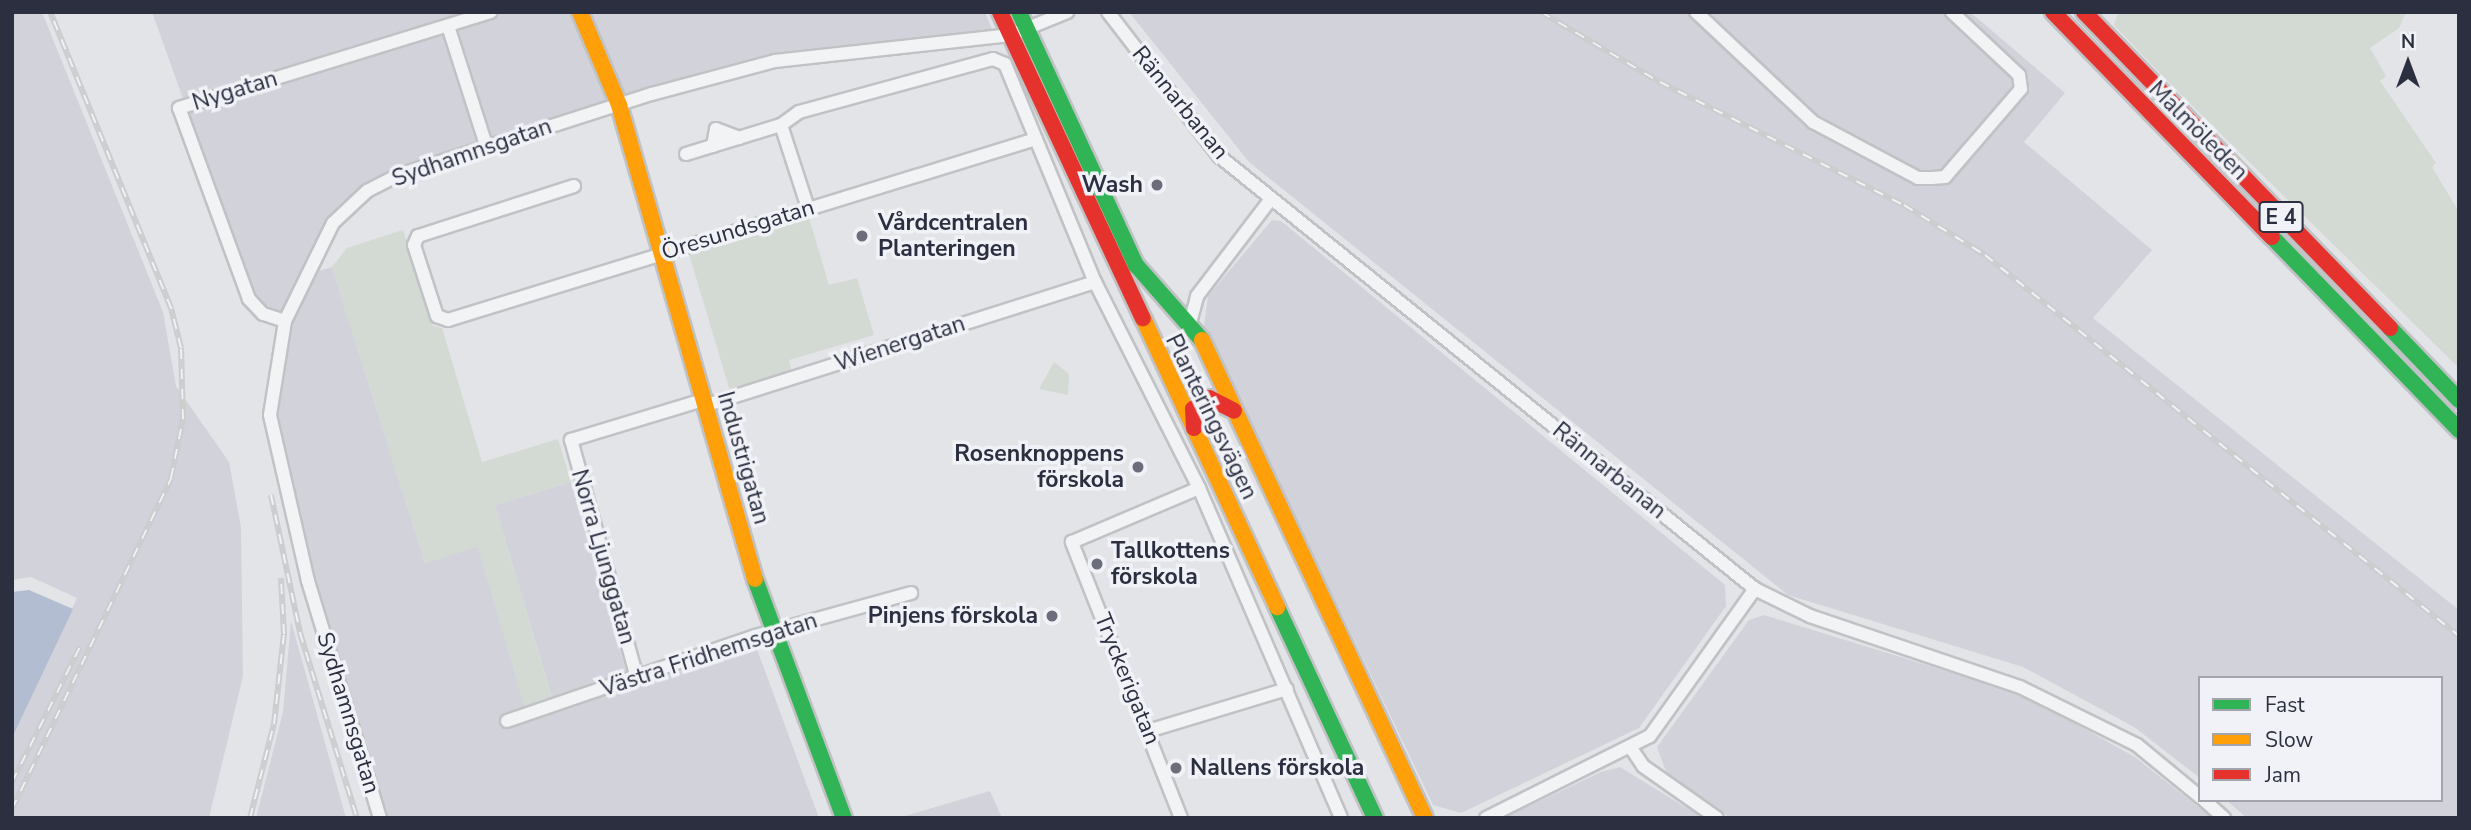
<!DOCTYPE html>
<meta charset="utf-8">
<style>
body{margin:0}
#map{position:relative;width:2471px;height:830px;overflow:hidden;background:#e3e4e7;font-family:"Nunito Sans",sans-serif}
div>[style]{position:absolute}
[style*='--x']{left:calc(var(--x)*1px);top:calc(var(--y)*1px);width:calc(var(--w)*1px);rotate:calc(var(--a)*1deg)}
.built>*{inset:0;background:#d2d3da}
.green>*{inset:0;background:#d2dad3}
.water>*{inset:0;background:#b3bdd1}
.roads{filter:drop-shadow(2px 0 #c1c2c5) drop-shadow(-2px 0 #c1c2c5) drop-shadow(0 2px #c1c2c5) drop-shadow(0 -2px #c1c2c5)}
.street>*{height:12px;margin:-6px;padding:0 6px;transform-origin:6px;border-radius:6px;background:#f2f3f5}
.fast>*{height:16px;margin:-8px;padding:0 8px;transform-origin:8px;border-radius:8px;background:#30b455}
.slow>*{height:16px;margin:-8px;padding:0 8px;transform-origin:8px;border-radius:8px;background:#ff9f0a}
.jam>*{height:16px;margin:-8px;padding:0 8px;transform-origin:8px;border-radius:8px;background:#e5322d}
.rail>*{height:6px;margin-top:-3px;transform-origin:0;background:repeating-linear-gradient(90deg,#f1f2f7 0 10px,#cccdcf 0 20px);box-sizing:border-box;border-block:2px solid #cccdcf}
.dots>*{width:19px;height:19px;translate:-50% -50%;box-sizing:border-box;border:4px solid #f1f2f7;border-radius:50%}
span{translate:-50% -50%;white-space:nowrap;text-align:center;line-height:1.15;-webkit-text-stroke:7px #f1f2f7;paint-order:stroke}
.shield-label span{padding:2px 5px;background:#f1f2f7;border:2px solid;border-radius:5px;-webkit-text-stroke-width:0}
.shield-label{font-size:21px;color:#2b2f40;font-weight:700}
.street-label{font-size:23px;color:#2b2f40}
.poi-label{font-size:23px;color:#2b2f40;font-weight:700}
.right{translate:-100% -50%;text-align:right}
.left{translate:0 -50%;text-align:left}
.frame{position:absolute;inset:0;border:14px solid #2b2f40;pointer-events:none}
.legend{position:absolute;left:2198px;top:676px;width:245px;height:126px;box-sizing:border-box;background:#f1f2f7;border:2px solid #a2a4ae;margin:0;padding:9px 12px;list-style:none;font-size:21px;color:#2b2f40}
.legend li{display:flex;align-items:center;gap:14px;height:35px}
.legend b{width:35px;border:2px solid #a2a4ae}
.north{position:absolute;left:2373px;top:28px;width:70px;height:70px;-webkit-text-stroke:5px #f1f2f7;paint-order:stroke;rotate:0deg;font-size:19px;font-weight:700;line-height:28px;text-align:center;color:#2b2f40}
.north::after{content:'';display:block;margin:auto;width:24px;height:32px;background:#2b2f40;clip-path:polygon(50% 0,100% 100%,50% 72%,0 100%)}
</style>
<div id="map">
<div class="built">
<div style="clip-path:polygon(12px 12px,42px 12px,163px 312px,176px 386px,229px 462px,241px 527px,243px 676px,209px 818px,12px 818px,12px 738px,77px 598px,31px 577px,12px 580px)"></div>
<div style="clip-path:polygon(152px 12px,985px 12px,992px 29px,774px 56px,416px 163px,381px 179px,329px 221px,282px 315px,254px 297px)"></div>
<div style="clip-path:polygon(1129px 12px,1970px 12px,2065px 93px,2024px 142px,2152px 250px,2093px 318px,2459px 610px,2459px 818px,2247px 818px,2226px 800px,2441px 800px,2441px 678px,2200px 678px,2200px 778px,2134px 727px,2023px 667px,1788px 595px,1249px 162px)"></div>
<div style="clip-path:polygon(1272px 220px,1281px 221px,1725px 585px,1726px 606px,1639px 728px,1461px 813px,1433px 805px,1204px 326px,1208px 296px)"></div>
<div style="clip-path:polygon(332px 267px,425px 563px,478px 546px,525px 707px,552px 698px,495px 505px,571px 482px,629px 681px,754px 641px,819px 818px,383px 818px,311px 580px,274px 415px,282px 344px,308px 274px)"></div>
<div style="clip-path:polygon(1764px 615px,2024px 695px,2135px 757px,2212px 818px,1730px 818px,1667px 774px,1657px 747px,1749px 620px)"></div>
<div style="clip-path:polygon(291px 621px,346px 818px,256px 818px,283px 712px)"></div>
<div style="clip-path:polygon(1620px 767px,1703px 818px,1504px 818px,1601px 772px)"></div>
<div style="clip-path:polygon(990px 791px,1002px 818px,898px 818px)"></div>
</div>
<div class="green">
<div style="clip-path:polygon(2118px 12px,2406px 12px,2399px 28px,2370px 48px,2386px 76px,2380px 81px,2436px 163px,2432px 167px,2459px 212px,2459px 368px,2171px 85px,2114px 25px)"></div>
<div style="clip-path:polygon(809px 218px,829px 285px,857px 278px,874px 335px,789px 360px,792px 373px,730px 391px,689px 254px)"></div>
<div style="clip-path:polygon(403px 230px,432px 325px,442px 328px,482px 462px,558px 439px,571px 482px,495px 505px,552px 699px,525px 708px,478px 547px,425px 563px,332px 267px,347px 248px)"></div>
<div style="clip-path:polygon(1054px 362px,1069px 374px,1068px 395px,1039px 389px)"></div>
</div>
<div class="water">
<div style="clip-path:polygon(29px 590px,73px 609px,12px 738px,12px 592px)"></div>
</div>
<div class="roads">
<div class="street">
<div style="--x:1108;--y:12;--w:182;--a:52.4"></div>
<div style="--x:1219;--y:156;--w:689;--a:38.93"></div>
<div style="--x:1755;--y:589;--w:61;--a:26.1"></div>
<div style="--x:1810;--y:616;--w:222;--a:18.7"></div>
<div style="--x:2020;--y:687;--w:131;--a:26.4"></div>
<div style="--x:2137;--y:745;--w:82;--a:39.5"></div>
<div style="--x:1696;--y:12;--w:161;--a:43.2"></div>
<div style="--x:1813;--y:122;--w:119;--a:28.1"></div>
<div style="--x:1918;--y:178;--w:14;--a:0"></div>
<div style="--x:1932;--y:178;--w:13;--a:-4"></div>
<div style="--x:1945;--y:177;--w:116;--a:-49.2"></div>
<div style="--x:2021;--y:89;--w:14;--a:-98"></div>
<div style="--x:2019;--y:75;--w:92;--a:-136.8"></div>
<div style="--x:448;--y:26;--w:125;--a:72.3"></div>
<div style="--x:781;--y:125;--w:87;--a:72"></div>
<div style="--x:713;--y:146;--w:17;--a:-80"></div>
<div style="--x:716;--y:129;--w:25;--a:21"></div>
<div style="--x:686;--y:154;--w:99;--a:-17"></div>
<div style="--x:781;--y:125;--w:22;--a:-36"></div>
<div style="--x:799;--y:112;--w:201;--a:-15.3"></div>
<div style="--x:993;--y:59;--w:13;--a:23"></div>
<div style="--x:1005;--y:64;--w:236;--a:67.6"></div>
<div style="--x:1095;--y:282;--w:231;--a:63.2"></div>
<div style="--x:1199;--y:488;--w:359;--a:66.7"></div>
<div style="--x:574;--y:186;--w:164;--a:162.2"></div>
<div style="--x:418;--y:236;--w:10;--a:114"></div>
<div style="--x:414;--y:245;--w:75;--a:72.1"></div>
<div style="--x:437;--y:316;--w:12;--a:20"></div>
<div style="--x:448;--y:320;--w:615;--a:-17.11"></div>
<div style="--x:285;--y:321;--w:23;--a:-162"></div>
<div style="--x:263;--y:314;--w:21;--a:-133"></div>
<div style="--x:249;--y:299;--w:203;--a:-110.1"></div>
<div style="--x:179;--y:108;--w:326;--a:-17.1"></div>
<div style="--x:1190;--y:323;--w:28;--a:-75"></div>
<div style="--x:1197;--y:296;--w:122;--a:-52.7"></div>
<div style="--x:704;--y:406;--w:410;--a:-17.6"></div>
<div style="--x:636;--y:674;--w:243;--a:-105.5"></div>
<div style="--x:571;--y:440;--w:138;--a:-16.9"></div>
<div style="--x:507;--y:721;--w:262;--a:-18.9"></div>
<div style="--x:755;--y:636;--w:162;--a:-15.4"></div>
<div style="--x:1148;--y:731;--w:145;--a:-16.8"></div>
<div style="--x:1631;--y:748;--w:22;--a:56"></div>
<div style="--x:1643;--y:766;--w:90;--a:35.1"></div>
<div style="--x:2204;--y:800;--w:27;--a:42"></div>
<div style="--x:380;--y:818;--w:248;--a:-106.9"></div>
<div style="--x:308;--y:581;--w:170;--a:-102.9"></div>
<div style="--x:270;--y:415;--w:95;--a:-80.9"></div>
<div style="--x:285;--y:321;--w:109;--a:-63.9"></div>
<div style="--x:333;--y:223;--w:47;--a:-43.3"></div>
<div style="--x:367;--y:191;--w:36;--a:-27"></div>
<div style="--x:399;--y:175;--w:266;--a:-17.8"></div>
<div style="--x:652;--y:94;--w:127;--a:-15"></div>
<div style="--x:775;--y:61;--w:237;--a:-6.3"></div>
<div style="--x:1011;--y:35;--w:61;--a:-22.3"></div>
<div style="--x:1181;--y:818;--w:297;--a:-111.6"></div>
<div style="--x:1072;--y:542;--w:138;--a:-23"></div>
<div style="--x:1486;--y:818;--w:183;--a:-26.6"></div>
<div style="--x:1650;--y:736;--w:181;--a:-54.5"></div>
</div>
<div class="fast">
<div style="--x:1019;--y:12;--w:279;--a:65.2"></div>
<div style="--x:1136;--y:265;--w:100;--a:48.7"></div>
<div style="--x:2272;--y:237;--w:269;--a:45.9"></div>
<div style="--x:2390;--y:328;--w:100;--a:46.2"></div>
<div style="--x:755;--y:579;--w:255;--a:69.6"></div>
<div style="--x:1277;--y:607;--w:233;--a:65.1"></div>
</div>
<div class="slow">
<div style="--x:580;--y:12;--w:101;--a:67.2"></div>
<div style="--x:619;--y:105;--w:493;--a:74"></div>
<div style="--x:1143;--y:318;--w:319;--a:65.1"></div>
<div style="--x:1202;--y:340;--w:527;--a:64.99"></div>
</div>
<div class="jam">
<div style="--x:1000;--y:12;--w:338;--a:65"></div>
<div style="--x:2053;--y:12;--w:314;--a:45.8"></div>
<div style="--x:2084;--y:12;--w:440;--a:45.9"></div>
<div style="--x:1194;--y:428;--w:19;--a:-93"></div>
<div style="--x:1193;--y:409;--w:19;--a:-35"></div>
<div style="--x:1209;--y:398;--w:28;--a:27"></div>
</div>
</div>
<div class="rail">
<div style="--x:1541;--y:12;--w:138;--a:30.5"></div>
<div style="--x:1660;--y:82;--w:273;--a:26.8"></div>
<div style="--x:1904;--y:205;--w:95;--a:31.7"></div>
<div style="--x:1985;--y:255;--w:608;--a:38.79"></div>
<div style="--x:271;--y:495;--w:141;--a:78.1"></div>
<div style="--x:300;--y:633;--w:194;--a:72.9"></div>
<div style="--x:12;--y:782;--w:151;--a:-63.3"></div>
<div style="--x:12;--y:809;--w:367;--a:-64.3"></div>
<div style="--x:171;--y:478;--w:60;--a:-78.5"></div>
<div style="--x:183;--y:419;--w:71;--a:-91.6"></div>
<div style="--x:181;--y:348;--w:41;--a:-104"></div>
<div style="--x:171;--y:308;--w:320;--a:-112.2"></div>
<div style="--x:250;--y:818;--w:97;--a:-75.7"></div>
<div style="--x:274;--y:724;--w:91;--a:-83.7"></div>
<div style="--x:284;--y:634;--w:56;--a:-93.1"></div>
</div>
<div class="dots">
<div style="left:1157px;top:185px;background:#6b6e7a"></div>
<div style="left:862px;top:236px;background:#6b6e7a"></div>
<div style="left:1138px;top:467px;background:#6b6e7a"></div>
<div style="left:1097px;top:564px;background:#6b6e7a"></div>
<div style="left:1052px;top:616px;background:#6b6e7a"></div>
<div style="left:1176px;top:768px;background:#6b6e7a"></div>
</div>
<div class="shield-label">
<span style="left:2281px;top:217px">E 4</span>
</div>
<div class="street-label">
<span style="left:235px;top:91px;rotate:-17deg">Nygatan</span>
<span style="left:1180px;top:103px;rotate:51deg">Rännarbanan</span>
<span style="left:2198px;top:131px;rotate:45deg">Malmöleden</span>
<span style="left:472px;top:153px;rotate:-19deg">Sydhamnsgatan</span>
<span style="left:738px;top:230px;rotate:-17deg">Öresundsgatan</span>
<span style="left:900px;top:344px;rotate:-18deg">Wienergatan</span>
<span style="left:1211px;top:417px;rotate:64deg">Planteringsvägen</span>
<span style="left:743px;top:458px;rotate:74deg">Industrigatan</span>
<span style="left:1609px;top:471px;rotate:39deg">Rännarbanan</span>
<span style="left:603px;top:557px;rotate:74deg">Norra Ljunggatan</span>
<span style="left:709px;top:655px;rotate:-18deg">Västra Fridhemsgatan</span>
<span style="left:1127px;top:679px;rotate:68deg">Tryckerigatan</span>
<span style="left:348px;top:713px;rotate:73deg">Sydhamnsgatan</span>
</div>
<div class="poi-label">
<span class="right" style="left:1143px;top:185px">Wash</span>
<span class="left" style="left:878px;top:236px">Vårdcentralen<br>Planteringen</span>
<span class="right" style="left:1124px;top:467px">Rosenknoppens<br>förskola</span>
<span class="left" style="left:1111px;top:564px">Tallkottens<br>förskola</span>
<span class="right" style="left:1038px;top:616px">Pinjens förskola</span>
<span class="left" style="left:1190px;top:768px">Nallens förskola</span>
</div>
<div class="frame"></div>
<ul class="legend">
<li><b style="height:9px;background:#30b455"></b>Fast</li>
<li><b style="height:9px;background:#ff9f0a"></b>Slow</li>
<li><b style="height:9px;background:#e5322d"></b>Jam</li>
</ul>
<div class="north">N</div>
</div>
